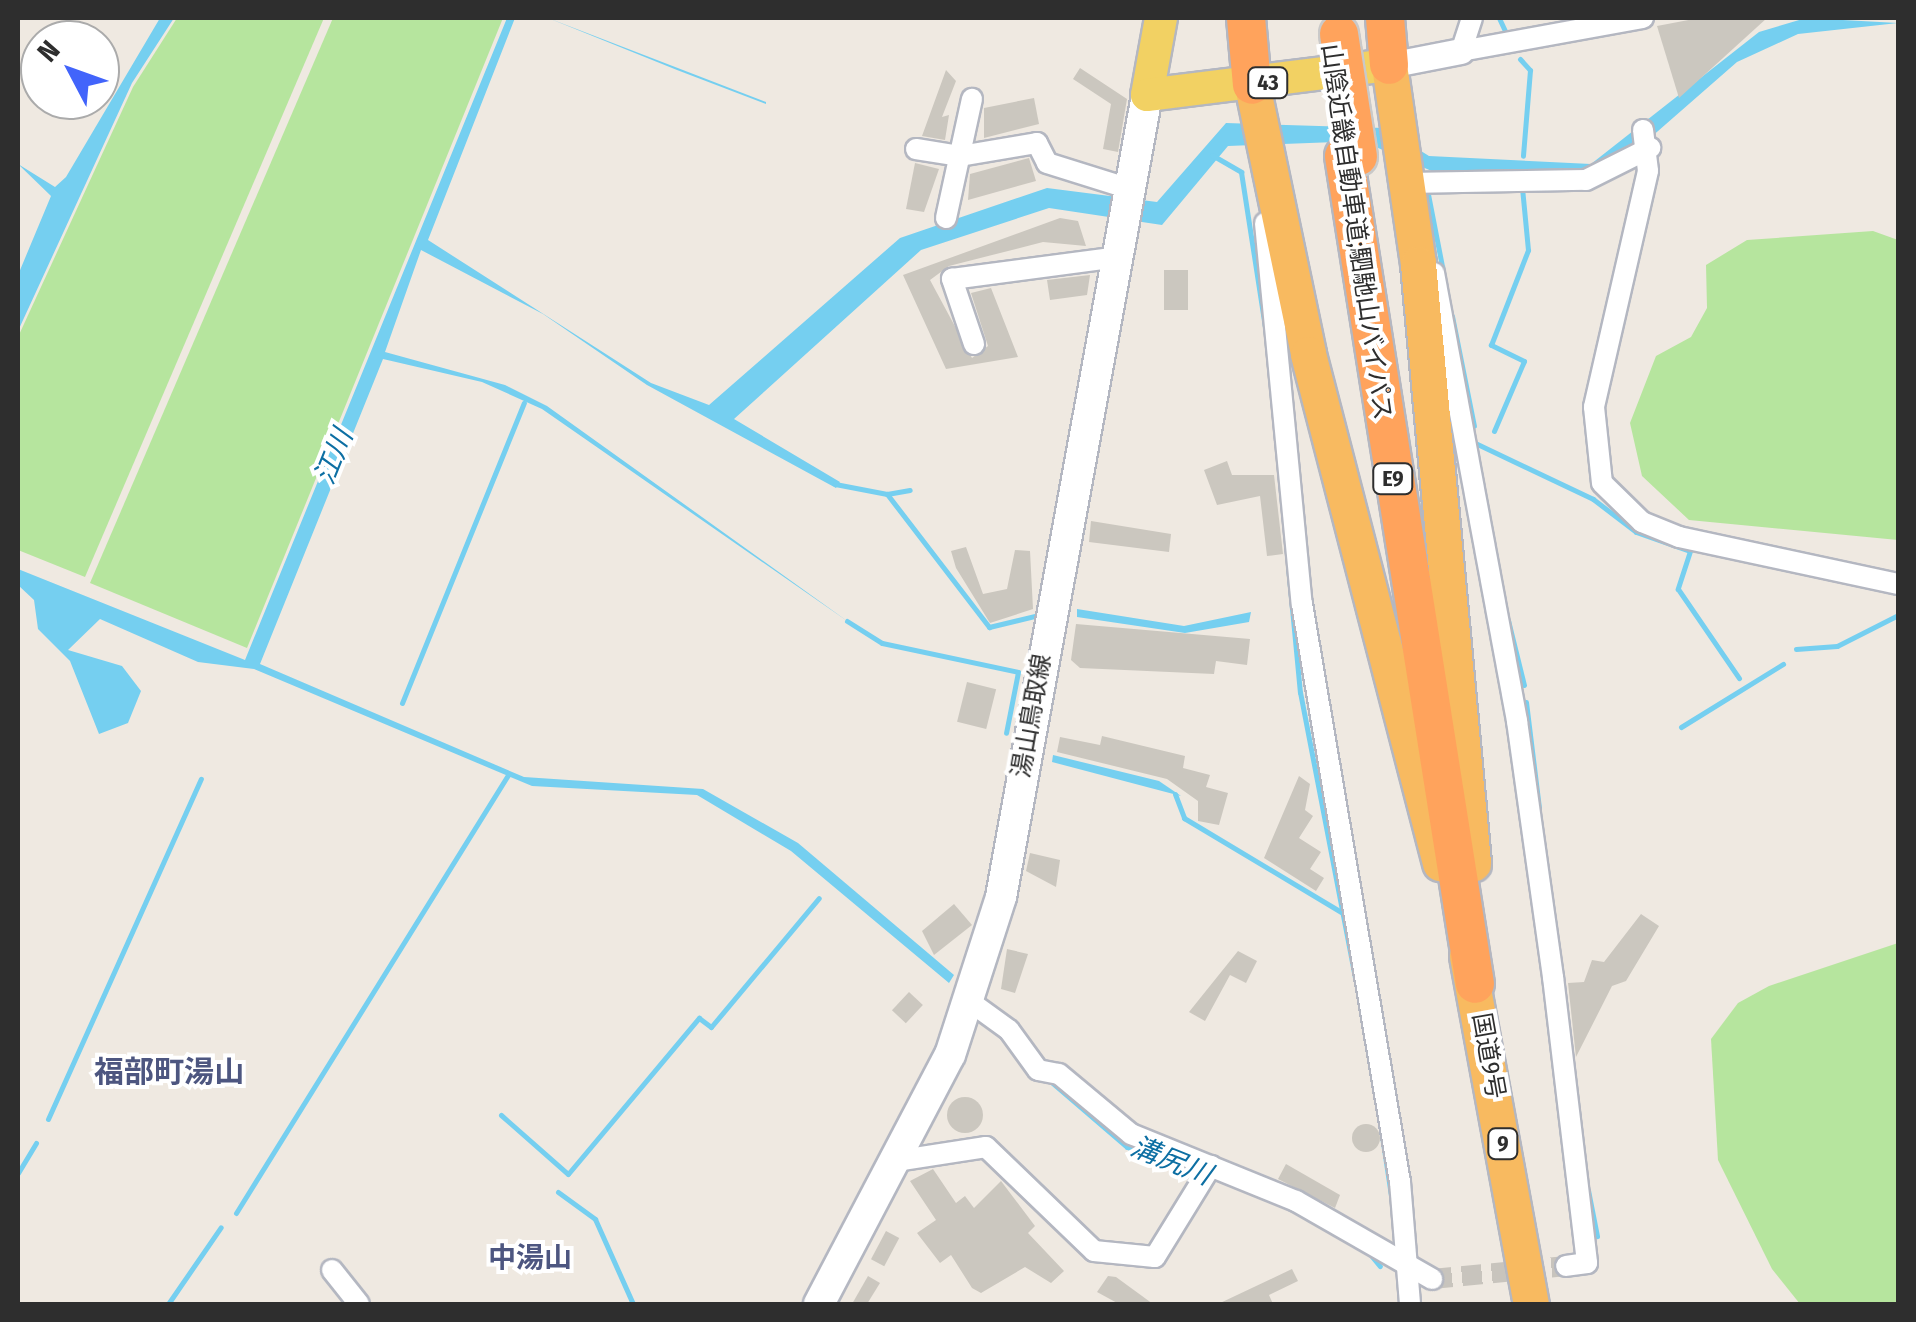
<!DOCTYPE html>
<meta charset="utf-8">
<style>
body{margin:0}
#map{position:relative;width:1916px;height:1322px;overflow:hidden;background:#efe9e1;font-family:"Fira Sans Condensed","Noto Sans JP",sans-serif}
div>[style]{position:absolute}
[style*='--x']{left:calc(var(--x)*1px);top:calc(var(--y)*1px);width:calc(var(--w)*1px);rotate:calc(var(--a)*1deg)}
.green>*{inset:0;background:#b6e59e}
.water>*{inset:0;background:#75cff0}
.stream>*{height:5px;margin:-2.5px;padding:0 2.5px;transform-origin:2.5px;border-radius:2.5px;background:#75cff0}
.building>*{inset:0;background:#cbc7bf;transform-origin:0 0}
.round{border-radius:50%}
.minor-tunnel>*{height:20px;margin-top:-10px;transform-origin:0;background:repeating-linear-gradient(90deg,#c8c4bd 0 20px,transparent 0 30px)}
.roads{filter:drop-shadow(2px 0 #b4b7c1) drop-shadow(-2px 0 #b4b7c1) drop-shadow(0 2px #b4b7c1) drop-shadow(0 -2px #b4b7c1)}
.minor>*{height:20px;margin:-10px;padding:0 10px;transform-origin:10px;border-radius:10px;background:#fff}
.tertiary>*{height:25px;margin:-12.5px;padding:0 12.5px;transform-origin:12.5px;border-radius:12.5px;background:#fff}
.secondary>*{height:30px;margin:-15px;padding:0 15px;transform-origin:15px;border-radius:15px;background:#fff}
.primary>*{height:32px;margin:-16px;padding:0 16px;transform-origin:16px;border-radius:16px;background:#f2d163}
.trunk>*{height:35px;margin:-17.5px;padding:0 17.5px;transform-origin:17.5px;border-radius:17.5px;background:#f8ba60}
.motorway>*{height:38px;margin:-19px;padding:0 19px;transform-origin:19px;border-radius:19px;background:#ffa35c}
.bridges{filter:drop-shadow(2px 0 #c9c9c9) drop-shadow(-2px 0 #c9c9c9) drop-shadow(0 2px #c9c9c9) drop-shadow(0 -2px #c9c9c9)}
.motorway-bridge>*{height:38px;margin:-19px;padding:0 19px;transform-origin:19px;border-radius:19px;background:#ffa35c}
span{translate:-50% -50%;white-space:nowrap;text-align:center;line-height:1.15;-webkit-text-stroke:8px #fff;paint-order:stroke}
.shield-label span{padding:2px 8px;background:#fff;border:2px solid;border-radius:8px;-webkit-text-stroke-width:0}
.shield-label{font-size:22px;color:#2e2e2e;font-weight:700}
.street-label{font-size:25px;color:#2e2e2e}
.water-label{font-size:28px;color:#0d6fa3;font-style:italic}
.neighbourhood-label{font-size:28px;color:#4d5680;font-weight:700}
.quarter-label{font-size:30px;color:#4d5680;font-weight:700}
.frame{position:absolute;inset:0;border:20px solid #2e2e2e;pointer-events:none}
.north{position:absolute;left:20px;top:20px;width:100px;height:100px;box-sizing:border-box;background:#fff;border:2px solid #ababab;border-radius:50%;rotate:311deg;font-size:28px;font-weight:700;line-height:40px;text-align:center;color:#2e2e2e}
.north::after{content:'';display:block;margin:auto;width:35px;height:45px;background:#4264fb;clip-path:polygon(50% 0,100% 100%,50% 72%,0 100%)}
</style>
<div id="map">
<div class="green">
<div style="clip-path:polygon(177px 18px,324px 18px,85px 577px,18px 550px,18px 337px,133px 87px)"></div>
<div style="clip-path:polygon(333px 18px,503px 18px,247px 648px,90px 583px)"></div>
<div style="clip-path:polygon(1873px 231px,1898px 240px,1898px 540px,1689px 520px,1642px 476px,1630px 423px,1656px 356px,1691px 337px,1707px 308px,1706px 265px,1747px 240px)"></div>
<div style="clip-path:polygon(1898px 943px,1898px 1304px,1800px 1304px,1772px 1269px,1718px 1160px,1711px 1039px,1738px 1003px,1769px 986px)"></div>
</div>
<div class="water">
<div style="clip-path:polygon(160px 18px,174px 18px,132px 83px,18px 331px,18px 275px,51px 196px,18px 164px,55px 187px,66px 177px)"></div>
<div style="clip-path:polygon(507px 18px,515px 18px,428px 240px,651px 383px,709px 405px,900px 238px,1047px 188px,1157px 202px,1226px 123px,1384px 128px,1429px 156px,1591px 164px,1759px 32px,1806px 18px,1898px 23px,1798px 34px,1737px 62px,1618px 166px,1549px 176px,1434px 172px,1362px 141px,1228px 146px,1162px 225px,1049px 208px,921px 250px,734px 419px,840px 482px,836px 488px,647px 385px,543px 314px,421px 250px,385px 352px,505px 385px,547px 406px,850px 623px,542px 409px,482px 382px,383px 359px,260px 664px,524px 777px,703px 789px,798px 843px,954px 975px,949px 983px,791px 851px,697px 795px,532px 786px,254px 669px,198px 662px,100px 619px,68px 650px,122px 666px,141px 691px,128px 723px,99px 734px,70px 661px,38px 629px,34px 600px,18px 585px,18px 569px,245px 660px)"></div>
<div style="clip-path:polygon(548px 18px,766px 102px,766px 104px,677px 70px)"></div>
<div style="clip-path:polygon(1077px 609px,1184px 626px,1251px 612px,1249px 622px,1185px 633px,1077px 617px)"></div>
<div style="clip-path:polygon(1053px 755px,1159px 781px,1181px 796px,1052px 762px)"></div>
</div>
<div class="stream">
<div style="--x:1499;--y:18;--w:19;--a:65"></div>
<div style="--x:1520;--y:59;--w:15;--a:48"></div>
<div style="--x:1530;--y:70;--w:86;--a:94.7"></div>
<div style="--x:1212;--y:155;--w:34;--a:30"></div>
<div style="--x:1241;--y:172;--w:170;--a:81.2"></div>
<div style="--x:1427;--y:189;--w:84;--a:79"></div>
<div style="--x:1452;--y:316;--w:112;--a:78.7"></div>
<div style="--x:1494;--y:431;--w:76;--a:-66.8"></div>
<div style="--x:1524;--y:361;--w:37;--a:-154"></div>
<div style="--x:1491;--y:345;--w:102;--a:-68.7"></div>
<div style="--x:1528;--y:250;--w:62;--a:-95.5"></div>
<div style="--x:1473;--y:442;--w:133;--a:25.4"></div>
<div style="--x:1593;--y:499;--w:54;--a:37.5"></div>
<div style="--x:1636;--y:532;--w:57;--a:19.4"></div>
<div style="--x:1690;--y:551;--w:40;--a:108"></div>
<div style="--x:1678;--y:589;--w:108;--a:55.6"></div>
<div style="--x:835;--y:484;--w:53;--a:10.9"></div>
<div style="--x:887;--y:494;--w:168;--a:52.5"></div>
<div style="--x:989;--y:627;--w:56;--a:-13.5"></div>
<div style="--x:887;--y:494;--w:23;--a:-10"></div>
<div style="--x:1288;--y:566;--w:127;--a:84.6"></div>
<div style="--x:1300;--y:692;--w:291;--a:79.1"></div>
<div style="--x:1508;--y:620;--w:67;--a:76.2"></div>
<div style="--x:847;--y:621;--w:41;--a:32.2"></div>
<div style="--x:882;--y:643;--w:139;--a:12"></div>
<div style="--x:1018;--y:672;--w:62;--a:101.1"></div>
<div style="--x:1796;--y:649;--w:41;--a:-4.2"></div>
<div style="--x:1837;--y:646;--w:68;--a:-26.9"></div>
<div style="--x:1526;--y:702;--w:107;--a:83"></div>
<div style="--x:402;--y:703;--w:324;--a:-67.9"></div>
<div style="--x:1681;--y:727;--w:120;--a:-31.7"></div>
<div style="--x:1175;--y:794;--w:26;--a:69"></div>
<div style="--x:1184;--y:818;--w:185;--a:30.9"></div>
<div style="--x:1048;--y:1079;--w:104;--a:40.7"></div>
<div style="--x:1127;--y:1147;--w:69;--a:19.5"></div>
<div style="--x:501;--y:1115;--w:89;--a:41.4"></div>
<div style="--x:568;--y:1174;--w:204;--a:-50"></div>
<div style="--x:699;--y:1018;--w:15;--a:37"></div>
<div style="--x:711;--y:1027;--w:168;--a:-50.1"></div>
<div style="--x:48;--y:1119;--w:373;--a:-65.8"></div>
<div style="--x:1382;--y:1136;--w:74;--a:81.4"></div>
<div style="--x:18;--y:1173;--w:35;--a:-59"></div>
<div style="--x:1588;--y:1190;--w:47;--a:78.9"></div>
<div style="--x:558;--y:1192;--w:46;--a:36.1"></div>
<div style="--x:595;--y:1219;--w:93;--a:65.9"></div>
<div style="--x:236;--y:1213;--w:516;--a:-58.16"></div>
<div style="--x:1369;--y:1253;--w:17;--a:50"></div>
<div style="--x:168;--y:1304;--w:93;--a:-55.5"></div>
</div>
<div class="building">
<div style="clip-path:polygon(1699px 18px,1767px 18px,1679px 98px,1657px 26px)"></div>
<div style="clip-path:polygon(1080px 68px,1127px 99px,1118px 152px,1103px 149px,1111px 104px,1073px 79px)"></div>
<div style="clip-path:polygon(946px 70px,956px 81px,942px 117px,949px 115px,945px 140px,922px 136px)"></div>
<div style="clip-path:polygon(1034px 98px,1039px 124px,984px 138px,984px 108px)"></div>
<div style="clip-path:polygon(1029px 158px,1036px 181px,968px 200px,970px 174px)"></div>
<div style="clip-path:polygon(915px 163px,939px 169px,924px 212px,906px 209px)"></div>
<div style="clip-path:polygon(1060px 218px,1078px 221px,1086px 246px,1043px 242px,949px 266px,930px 280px,972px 358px,988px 346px,971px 293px,991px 288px,1018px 357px,946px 369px,903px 275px)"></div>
<div style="left:1164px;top:270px;width:24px;height:40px"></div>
<div style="clip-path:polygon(1090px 275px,1087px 295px,1050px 300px,1047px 280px)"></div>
<div style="clip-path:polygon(1227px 461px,1232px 475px,1274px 475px,1283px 554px,1267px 556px,1260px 496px,1217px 505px,1204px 470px)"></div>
<div style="clip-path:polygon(1091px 521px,1171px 534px,1169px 552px,1089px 542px)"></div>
<div style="clip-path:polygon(966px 547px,983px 594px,1007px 589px,1015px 550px,1030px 551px,1033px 609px,990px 623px,956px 568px,951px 551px)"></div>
<div style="clip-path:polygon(1076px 624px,1250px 639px,1247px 665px,1216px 661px,1214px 674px,1080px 668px,1071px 660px)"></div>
<div style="left:967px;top:682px;width:30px;height:41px;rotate:14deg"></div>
<div style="clip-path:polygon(1102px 736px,1185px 756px,1183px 768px,1210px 775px,1206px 787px,1228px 793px,1219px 825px,1198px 821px,1198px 801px,1167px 779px,1057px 752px,1060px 737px,1100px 745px)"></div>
<div style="clip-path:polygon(1299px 776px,1310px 784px,1305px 810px,1313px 816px,1299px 838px,1321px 852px,1310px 869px,1324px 878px,1316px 891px,1264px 858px)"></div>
<div style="clip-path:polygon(1030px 853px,1060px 860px,1056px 887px,1026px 871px)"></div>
<div style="clip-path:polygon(954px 904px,972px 925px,934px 955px,922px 931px)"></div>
<div style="clip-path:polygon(1641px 914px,1659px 926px,1626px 981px,1612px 986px,1576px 1057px,1568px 983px,1584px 982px,1592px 960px,1604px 962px)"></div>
<div style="clip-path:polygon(1007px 949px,1028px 954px,1015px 993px,1001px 989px)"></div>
<div style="clip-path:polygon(1238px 951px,1257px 961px,1246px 983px,1230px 975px,1205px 1021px,1189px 1012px)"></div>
<div style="left:909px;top:992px;width:19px;height:25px;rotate:43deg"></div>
<div class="round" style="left:947px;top:1097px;width:36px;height:36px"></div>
<div class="round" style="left:1352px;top:1124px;width:28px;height:28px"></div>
<div style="clip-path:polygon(1286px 1164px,1340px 1195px,1335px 1208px,1278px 1179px)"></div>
<div style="clip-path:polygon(933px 1169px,956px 1203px,965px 1196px,974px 1208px,1001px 1181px,1035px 1226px,1028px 1233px,1064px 1271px,1051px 1283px,1025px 1267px,981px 1293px,972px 1288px,951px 1255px,940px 1263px,917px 1233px,936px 1220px,910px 1181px)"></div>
<div style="left:886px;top:1231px;width:15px;height:32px;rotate:28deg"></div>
<div style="clip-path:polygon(1292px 1269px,1298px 1281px,1269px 1295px,1273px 1304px,1218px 1304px)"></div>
<div style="clip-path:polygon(868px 1276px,880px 1283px,867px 1304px,852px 1304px)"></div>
<div style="clip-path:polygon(1108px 1276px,1116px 1277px,1153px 1304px,1119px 1304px,1097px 1292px)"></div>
</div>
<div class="minor-tunnel">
<div style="--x:1432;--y:1279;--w:135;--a:-5.5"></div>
</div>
<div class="roads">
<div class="minor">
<div style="--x:1472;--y:18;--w:35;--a:108"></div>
<div style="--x:1461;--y:51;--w:185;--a:-10.3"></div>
<div style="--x:1643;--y:130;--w:41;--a:83"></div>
<div style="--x:1648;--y:171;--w:242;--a:102.9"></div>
<div style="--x:1594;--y:407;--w:76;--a:84"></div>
<div style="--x:1602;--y:483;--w:56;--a:44.3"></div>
<div style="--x:1642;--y:522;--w:40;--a:22"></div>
<div style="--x:1679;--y:537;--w:224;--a:12.1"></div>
<div style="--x:916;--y:149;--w:45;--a:9"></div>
<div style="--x:960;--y:156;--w:78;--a:-9.6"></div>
<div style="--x:1037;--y:143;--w:22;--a:63"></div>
<div style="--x:1047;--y:163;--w:87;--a:17.4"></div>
<div style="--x:1407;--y:183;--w:179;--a:-1"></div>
<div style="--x:1586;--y:180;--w:72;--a:-26.6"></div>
<div style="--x:946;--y:218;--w:122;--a:-77.7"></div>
<div style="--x:1265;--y:223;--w:383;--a:84.5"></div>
<div style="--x:1302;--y:604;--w:586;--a:80.38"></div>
<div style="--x:1400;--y:1182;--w:122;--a:85.3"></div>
<div style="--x:1434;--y:273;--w:456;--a:79.5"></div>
<div style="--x:1517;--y:721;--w:259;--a:82"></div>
<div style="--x:1553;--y:977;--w:288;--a:83.2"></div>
<div style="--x:1587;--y:1263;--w:21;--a:172"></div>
<div style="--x:974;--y:344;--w:69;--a:-108.7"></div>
<div style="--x:952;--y:279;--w:167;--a:-7.5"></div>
<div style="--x:969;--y:1001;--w:49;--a:35.9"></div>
<div style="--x:1009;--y:1030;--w:49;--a:54.1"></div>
<div style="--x:1038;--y:1070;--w:21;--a:11"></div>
<div style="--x:1059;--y:1074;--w:94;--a:39.8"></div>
<div style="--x:1131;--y:1134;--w:178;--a:22.1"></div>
<div style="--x:1296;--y:1201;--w:157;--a:29.8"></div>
<div style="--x:902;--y:1160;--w:85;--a:-8.8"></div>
<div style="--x:986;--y:1147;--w:150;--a:43.9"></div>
<div style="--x:1094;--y:1251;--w:61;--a:5.6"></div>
<div style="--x:1155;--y:1257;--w:107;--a:-58.4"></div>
<div style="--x:332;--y:1270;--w:43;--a:51.5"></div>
</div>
<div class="tertiary">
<div style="--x:1389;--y:65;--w:73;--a:-11"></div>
</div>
<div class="secondary">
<div style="--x:819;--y:1304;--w:281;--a:-62.3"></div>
<div style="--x:950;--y:1055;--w:166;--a:-72.1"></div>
<div style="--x:1001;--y:897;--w:815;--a:-79.68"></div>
</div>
<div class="primary">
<div style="--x:1161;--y:18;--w:78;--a:100.3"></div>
<div style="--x:1147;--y:95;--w:244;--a:-7.1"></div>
</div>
<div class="trunk">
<div style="--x:1389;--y:65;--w:201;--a:81.7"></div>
<div style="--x:1418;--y:264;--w:602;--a:84.75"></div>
<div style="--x:1252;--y:85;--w:275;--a:78.2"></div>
<div style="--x:1308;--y:354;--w:526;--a:75.46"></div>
<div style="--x:1467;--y:956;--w:354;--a:79.6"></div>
</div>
<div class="motorway">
<div style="--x:1246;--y:18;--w:67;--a:84.9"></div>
<div style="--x:1385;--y:18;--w:47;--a:85.1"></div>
<div style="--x:1344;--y:156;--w:838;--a:81.01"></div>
</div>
</div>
<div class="bridges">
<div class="motorway-bridge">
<div style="--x:1339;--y:34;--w:124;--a:81.2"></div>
</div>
</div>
<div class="shield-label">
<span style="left:1268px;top:83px">43</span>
<span style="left:1393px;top:479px">E9</span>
<span style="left:1503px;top:1144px">9</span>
</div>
<div class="street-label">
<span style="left:1356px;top:232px;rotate:82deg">山陰近畿自動車道;駟馳山バイパス</span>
<span style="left:1032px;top:716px;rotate:-80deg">湯山鳥取線</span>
<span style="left:1488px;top:1056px;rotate:80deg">国道9号</span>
</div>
<div class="water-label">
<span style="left:334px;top:457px;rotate:-68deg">江川</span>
<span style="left:1171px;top:1161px;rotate:22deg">溝尻川</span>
</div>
<div class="neighbourhood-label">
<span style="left:530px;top:1258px">中湯山</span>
</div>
<div class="quarter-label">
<span style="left:169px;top:1072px">福部町湯山</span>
</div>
<div class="frame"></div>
<div class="north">N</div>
</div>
